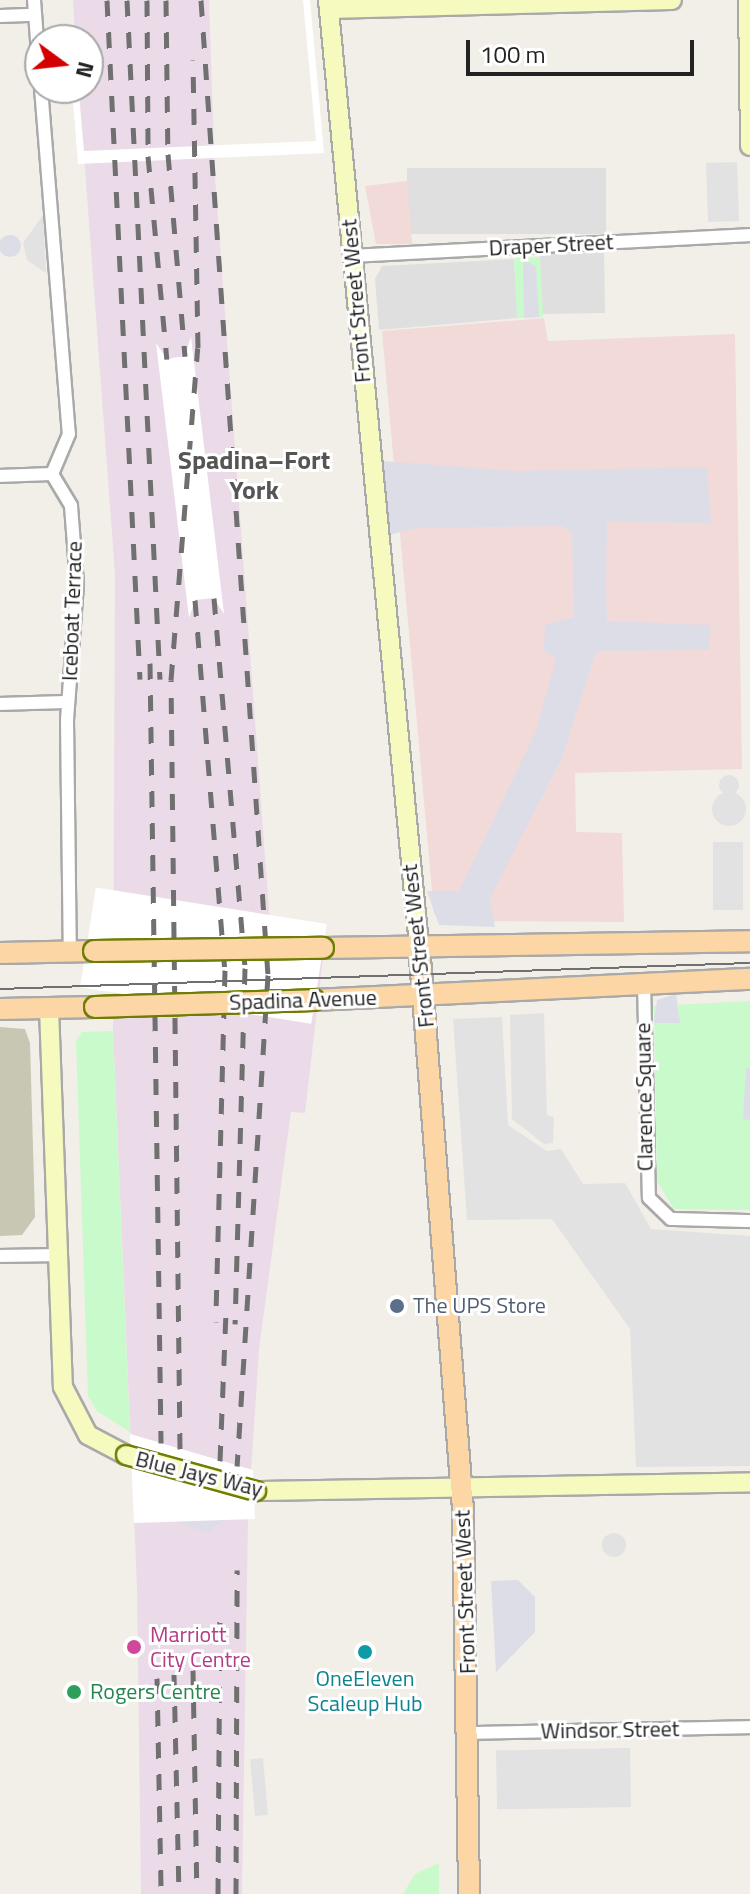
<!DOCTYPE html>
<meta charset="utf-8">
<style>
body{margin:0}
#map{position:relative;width:750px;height:1894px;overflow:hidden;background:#f2efe9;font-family:"Titillium Web",sans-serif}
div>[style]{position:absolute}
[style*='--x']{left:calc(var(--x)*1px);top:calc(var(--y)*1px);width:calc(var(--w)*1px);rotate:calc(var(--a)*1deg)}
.residential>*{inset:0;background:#e0dfdf;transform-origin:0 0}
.commercial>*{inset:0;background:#f2dad9}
.industrial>*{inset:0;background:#ebdbe8}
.construction>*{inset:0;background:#c7c7b4}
.park>*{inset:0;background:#c8facc;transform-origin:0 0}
.parking>*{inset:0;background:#e2e2e2;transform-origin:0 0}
.round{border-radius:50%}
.plaza>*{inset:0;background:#dddde8}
.pier>*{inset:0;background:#fff;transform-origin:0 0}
.roads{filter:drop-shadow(2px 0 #a9a9a9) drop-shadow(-2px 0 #a9a9a9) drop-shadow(0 2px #a9a9a9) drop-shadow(0 -2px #a9a9a9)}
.street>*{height:12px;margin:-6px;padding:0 6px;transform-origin:6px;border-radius:6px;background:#fff}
.secondary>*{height:18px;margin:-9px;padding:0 9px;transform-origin:9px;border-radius:9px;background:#f7fabf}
.primary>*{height:20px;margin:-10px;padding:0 10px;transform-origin:10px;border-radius:10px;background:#fcd6a4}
.tram>*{height:2px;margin:-1px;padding:0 1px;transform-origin:1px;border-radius:1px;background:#707070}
.rail>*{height:5px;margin-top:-2.5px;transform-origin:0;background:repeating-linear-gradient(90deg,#707070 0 16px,transparent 0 32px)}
.bridges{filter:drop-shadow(2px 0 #707d05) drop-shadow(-2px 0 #707d05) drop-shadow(0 2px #707d05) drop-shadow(0 -2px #707d05)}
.secondary-bridge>*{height:18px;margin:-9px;padding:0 9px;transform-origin:9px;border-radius:9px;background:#f7fabf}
.primary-bridge>*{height:20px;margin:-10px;padding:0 10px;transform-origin:10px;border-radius:10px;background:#fcd6a4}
.dots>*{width:22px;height:22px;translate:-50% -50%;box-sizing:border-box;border:4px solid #fff;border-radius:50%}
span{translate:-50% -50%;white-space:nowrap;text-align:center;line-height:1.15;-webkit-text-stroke:6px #fff;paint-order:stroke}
.street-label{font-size:22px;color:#222}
.service-label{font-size:22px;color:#4e5e75}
.left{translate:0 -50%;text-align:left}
.hotel-label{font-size:22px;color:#b23c85}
.culture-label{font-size:22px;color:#0d838f}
.leisure-label{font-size:22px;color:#27864d}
.quarter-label{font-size:26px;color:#555;font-weight:700}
.north{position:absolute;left:24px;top:24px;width:80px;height:80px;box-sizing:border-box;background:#fff;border:2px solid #a7a7a7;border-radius:50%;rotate:105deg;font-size:22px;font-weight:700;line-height:32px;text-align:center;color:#222}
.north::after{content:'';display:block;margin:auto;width:28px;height:36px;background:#d40000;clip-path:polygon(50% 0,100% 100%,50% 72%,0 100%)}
.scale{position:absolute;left:466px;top:40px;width:228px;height:36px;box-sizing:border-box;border:4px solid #222;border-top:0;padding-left:10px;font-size:24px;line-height:28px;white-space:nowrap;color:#222;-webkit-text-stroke:6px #fff;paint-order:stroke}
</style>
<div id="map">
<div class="residential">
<div style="left:606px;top:168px;width:66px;height:199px;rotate:90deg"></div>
<div style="left:604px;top:252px;width:61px;height:64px;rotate:89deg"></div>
<div style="clip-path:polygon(514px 259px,518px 318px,379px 330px,375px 279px,382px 266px)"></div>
</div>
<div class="commercial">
<div style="clip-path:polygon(407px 181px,412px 244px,376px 244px,365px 186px)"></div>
<div style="clip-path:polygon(544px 318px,548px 341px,735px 334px,742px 769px,575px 773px,576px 832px,622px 833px,624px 922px,444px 921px,434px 914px,382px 331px)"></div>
</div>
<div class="industrial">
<div style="clip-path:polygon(73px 0,209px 0,215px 177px,270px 924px,327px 924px,305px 1113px,291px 1112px,259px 1349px,248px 1519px,242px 1894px,141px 1894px,137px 1587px,113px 1031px,115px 574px,79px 88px,88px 88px,88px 40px,75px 40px)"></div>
</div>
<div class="construction">
<div style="clip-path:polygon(0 1027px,25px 1029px,30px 1043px,35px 1217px,22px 1235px,0 1236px)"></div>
</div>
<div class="park">
<div style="left:540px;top:257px;width:60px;height:26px;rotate:87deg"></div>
<div style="clip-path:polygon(750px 1001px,750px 1210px,674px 1209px,657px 1181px,654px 1006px)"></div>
<div style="clip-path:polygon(113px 1031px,130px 1432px,97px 1411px,88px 1396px,76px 1041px,82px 1032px)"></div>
<div style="clip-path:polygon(439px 1863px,439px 1894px,403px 1894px,415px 1874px)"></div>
</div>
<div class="parking">
<div style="left:737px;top:162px;width:59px;height:31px;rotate:88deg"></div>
<div style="clip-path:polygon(43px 215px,46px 273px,27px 260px,23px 243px)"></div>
<div class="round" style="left:719px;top:775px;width:20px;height:20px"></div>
<div class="round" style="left:712px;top:792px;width:34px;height:34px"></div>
<div style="left:713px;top:842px;width:30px;height:68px"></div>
<div style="clip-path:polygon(544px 1013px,547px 1115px,554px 1117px,553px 1143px,544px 1144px,512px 1119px,510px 1015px)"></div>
<div style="clip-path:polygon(502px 1017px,508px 1125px,547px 1151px,561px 1149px,583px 1184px,625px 1183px,651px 1229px,750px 1236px,750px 1466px,636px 1467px,630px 1329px,552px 1219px,467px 1220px,453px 1019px)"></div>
<div class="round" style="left:602px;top:1533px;width:24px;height:24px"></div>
<div style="left:630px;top:1748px;width:59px;height:134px;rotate:89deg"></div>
<div style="left:263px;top:1758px;width:57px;height:13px;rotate:85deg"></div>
</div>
<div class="plaza">
<div class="round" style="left:-1px;top:235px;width:22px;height:22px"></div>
<div style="clip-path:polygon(523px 258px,536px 267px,539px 317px,524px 318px)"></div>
<div style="clip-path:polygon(382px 461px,517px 471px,707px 467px,711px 523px,607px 522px,606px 591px,607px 621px,711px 625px,709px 650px,596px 651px,562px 758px,490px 898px,495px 927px,439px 925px,427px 891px,459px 891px,536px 731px,556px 658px,544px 651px,545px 625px,574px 617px,572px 533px,563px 526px,417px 528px,389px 535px)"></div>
<div style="clip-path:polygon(676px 994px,680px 1023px,654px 1023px,657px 1000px)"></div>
<div style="clip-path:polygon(746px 1068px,750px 1069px,750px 1120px,743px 1119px)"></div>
<div style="clip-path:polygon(176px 1510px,245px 1519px,224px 1520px,207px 1533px,176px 1521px)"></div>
<div style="clip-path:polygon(518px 1580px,535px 1597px,535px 1632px,496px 1672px,491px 1581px)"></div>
</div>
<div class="pier">
<div style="clip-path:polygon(303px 0,310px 0,324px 153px,78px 164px,72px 88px,78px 88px,84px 151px,316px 141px)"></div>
<div style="clip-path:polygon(191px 337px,224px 614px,214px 598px,195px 600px,189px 618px,156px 343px,167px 359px,185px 356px)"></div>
<div style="left:327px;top:924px;width:101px;height:234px;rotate:99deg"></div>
<div style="clip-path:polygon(130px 1434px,253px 1470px,255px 1519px,134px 1523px)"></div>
</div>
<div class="roads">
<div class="street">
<div style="--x:34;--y:0;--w:79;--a:85.7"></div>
<div style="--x:0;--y:16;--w:34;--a:-2"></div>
<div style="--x:41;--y:88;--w:347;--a:85.4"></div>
<div style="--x:69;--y:434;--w:43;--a:113"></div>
<div style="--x:52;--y:474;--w:37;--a:59"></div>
<div style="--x:71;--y:506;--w:78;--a:85.6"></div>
<div style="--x:77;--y:584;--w:136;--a:94.2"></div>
<div style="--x:67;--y:720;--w:232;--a:89.3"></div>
<div style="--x:352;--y:256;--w:399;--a:-3"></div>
<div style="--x:0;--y:476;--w:52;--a:-2.2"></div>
<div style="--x:0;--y:704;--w:68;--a:-1.7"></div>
<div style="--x:644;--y:982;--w:216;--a:88.7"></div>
<div style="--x:649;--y:1198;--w:30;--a:44"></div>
<div style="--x:671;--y:1219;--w:79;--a:1.5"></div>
<div style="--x:0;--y:1256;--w:55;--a:-1"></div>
<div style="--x:470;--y:1733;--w:280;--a:-1.2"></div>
</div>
<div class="secondary">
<div style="--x:328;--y:0;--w:949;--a:84.5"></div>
<div style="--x:748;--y:0;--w:146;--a:89.2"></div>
<div style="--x:329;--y:9;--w:343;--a:-1.5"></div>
<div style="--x:49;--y:1008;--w:379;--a:87.9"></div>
<div style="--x:63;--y:1387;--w:54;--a:62.5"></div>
<div style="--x:88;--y:1435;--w:43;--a:27.8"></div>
<div style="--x:256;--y:1491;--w:494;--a:-1"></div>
</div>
<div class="primary">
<div style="--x:419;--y:945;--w:566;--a:85.54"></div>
<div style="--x:463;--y:1509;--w:385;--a:89.1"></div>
<div style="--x:323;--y:948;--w:427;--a:-0.9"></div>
<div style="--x:0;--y:953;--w:94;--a:-1.2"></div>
<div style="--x:314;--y:1000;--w:437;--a:-2.8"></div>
<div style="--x:0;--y:1009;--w:95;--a:-1.2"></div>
</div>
</div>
<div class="tram">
<div style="--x:0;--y:989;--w:750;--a:-1.99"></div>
</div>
<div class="rail">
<div style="--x:107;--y:0;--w:680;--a:87.22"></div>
<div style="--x:127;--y:0;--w:680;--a:87.22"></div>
<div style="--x:147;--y:0;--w:156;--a:89.6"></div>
<div style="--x:148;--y:156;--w:204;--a:84.7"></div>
<div style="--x:166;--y:0;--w:154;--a:89.3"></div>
<div style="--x:168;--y:154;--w:203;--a:85.2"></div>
<div style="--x:201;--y:0;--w:977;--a:86.07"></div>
<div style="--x:268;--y:975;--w:492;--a:93.6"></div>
<div style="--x:214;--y:598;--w:371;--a:85.2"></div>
<div style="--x:245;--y:968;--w:356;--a:91.6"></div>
<div style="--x:195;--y:600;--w:371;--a:85.4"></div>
<div style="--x:225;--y:970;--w:352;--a:91.5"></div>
<div style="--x:150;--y:663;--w:780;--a:89.19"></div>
<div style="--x:180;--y:1449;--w:769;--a:-90.67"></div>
<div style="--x:171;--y:680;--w:333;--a:-85.4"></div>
<div style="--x:198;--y:348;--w:288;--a:-91"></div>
<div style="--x:220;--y:1461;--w:152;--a:-87.7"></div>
<div style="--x:193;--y:1670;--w:224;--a:89"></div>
<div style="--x:174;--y:1674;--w:220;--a:88.7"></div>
<div style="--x:157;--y:1678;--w:216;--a:88.9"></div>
<div style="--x:218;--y:1894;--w:278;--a:-89.6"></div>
<div style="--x:236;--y:1894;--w:324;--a:-89.8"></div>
</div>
<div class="bridges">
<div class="secondary-bridge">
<div style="--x:126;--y:1455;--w:135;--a:15.5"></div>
</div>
<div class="primary-bridge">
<div style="--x:94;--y:951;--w:229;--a:-0.8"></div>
<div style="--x:95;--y:1007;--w:219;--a:-1.8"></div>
</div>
</div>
<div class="dots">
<div style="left:397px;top:1306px;background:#5c6f8a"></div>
<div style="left:134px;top:1647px;background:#d1479c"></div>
<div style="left:365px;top:1652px;background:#0f9aa8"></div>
<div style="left:74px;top:1692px;background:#2e9e5b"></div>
</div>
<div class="street-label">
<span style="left:551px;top:245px;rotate:-3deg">Draper Street</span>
<span style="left:356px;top:301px;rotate:-95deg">Front Street West</span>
<span style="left:72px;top:611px;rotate:-88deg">Iceboat Terrace</span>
<span style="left:418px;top:946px;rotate:-96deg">Front Street West</span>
<span style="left:303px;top:1000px;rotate:-2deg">Spadina Avenue</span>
<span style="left:644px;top:1097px;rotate:-91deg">Clarence Square</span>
<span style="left:199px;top:1474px;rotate:14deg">Blue Jays Way</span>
<span style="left:465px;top:1592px;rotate:-92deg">Front Street West</span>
<span style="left:610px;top:1730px;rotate:-1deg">Windsor Street</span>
</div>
<div class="service-label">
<span class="left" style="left:413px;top:1306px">The UPS Store</span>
</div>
<div class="hotel-label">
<span class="left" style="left:150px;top:1647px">Marriott<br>City Centre</span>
</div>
<div class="culture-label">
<span style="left:365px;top:1691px">OneEleven<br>Scaleup Hub</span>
</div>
<div class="leisure-label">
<span class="left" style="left:90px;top:1692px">Rogers Centre</span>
</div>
<div class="quarter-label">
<span style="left:254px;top:475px">Spadina–Fort<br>York</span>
</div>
<div class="north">N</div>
<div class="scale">100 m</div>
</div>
